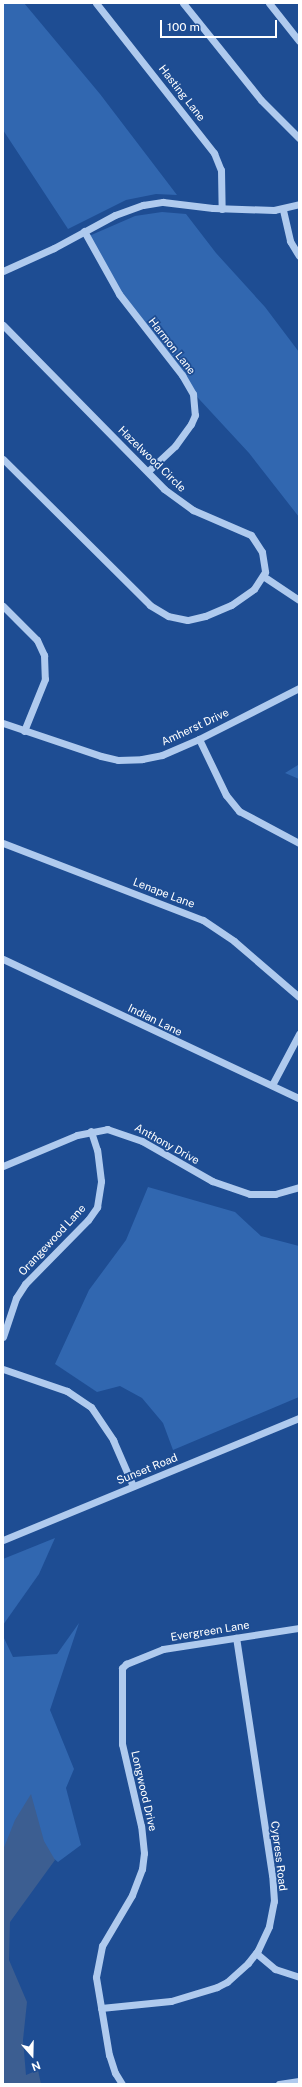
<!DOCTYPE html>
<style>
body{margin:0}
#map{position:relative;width:302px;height:2087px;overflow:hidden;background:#1e4d93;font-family:"Public Sans",sans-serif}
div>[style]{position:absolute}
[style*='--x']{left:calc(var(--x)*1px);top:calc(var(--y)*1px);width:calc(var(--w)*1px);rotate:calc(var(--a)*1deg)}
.green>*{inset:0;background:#3167b0}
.water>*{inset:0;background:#3c5e91}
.minor>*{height:7px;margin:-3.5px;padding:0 3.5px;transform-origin:3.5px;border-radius:3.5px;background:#afcaee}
span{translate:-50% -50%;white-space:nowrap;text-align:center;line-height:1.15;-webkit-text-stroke:3.5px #1e4d93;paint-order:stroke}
.street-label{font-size:11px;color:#fff}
.frame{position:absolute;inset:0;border:4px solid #fff;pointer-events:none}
.north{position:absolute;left:12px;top:2035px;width:40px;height:40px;-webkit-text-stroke:3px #1e4d93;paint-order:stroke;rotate:160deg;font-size:11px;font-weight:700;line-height:16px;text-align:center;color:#fff}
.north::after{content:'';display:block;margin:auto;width:14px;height:18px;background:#fff;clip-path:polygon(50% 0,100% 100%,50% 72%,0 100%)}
.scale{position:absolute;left:160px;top:20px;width:117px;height:18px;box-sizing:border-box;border:2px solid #fff;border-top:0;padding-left:5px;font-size:12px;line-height:14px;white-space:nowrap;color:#fff;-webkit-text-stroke:3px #1e4d93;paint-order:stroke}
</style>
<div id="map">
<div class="green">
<div style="clip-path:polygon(3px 3px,24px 3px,100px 94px,177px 195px,156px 194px,126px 200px,68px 229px,3px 130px)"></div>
<div style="clip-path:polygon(162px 212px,186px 214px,216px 253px,265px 307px,299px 352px,299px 517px,249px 453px,187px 386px,126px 303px,89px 236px,135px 216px)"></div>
<div style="clip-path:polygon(299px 764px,299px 779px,285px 773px,298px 765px)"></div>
<div style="clip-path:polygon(148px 1187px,235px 1212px,261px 1236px,299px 1246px,299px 1397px,173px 1450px,163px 1423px,142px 1398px,120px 1386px,97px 1392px,55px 1364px,89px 1290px,126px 1240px)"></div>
<div style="clip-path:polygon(55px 1538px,39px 1574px,3px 1625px,3px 1559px)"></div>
<div style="clip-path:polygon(79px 1623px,50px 1710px,74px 1769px,66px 1788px,81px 1845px,58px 1862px,21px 1832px,3px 1872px,3px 1636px,13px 1657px,57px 1654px)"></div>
</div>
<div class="water">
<div style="clip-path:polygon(31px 1794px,44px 1841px,55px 1860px,10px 1922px,9px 1960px,27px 2002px,23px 2040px,26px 2075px,38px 2070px,41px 2084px,3px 2084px,3px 1850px,15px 1820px)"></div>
</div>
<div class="minor">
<div style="--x:96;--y:3;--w:191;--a:51.8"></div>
<div style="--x:214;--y:153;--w:18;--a:68"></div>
<div style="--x:221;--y:170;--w:39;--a:89"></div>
<div style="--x:183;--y:3;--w:124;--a:51.2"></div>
<div style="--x:261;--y:100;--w:54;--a:45"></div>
<div style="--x:269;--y:3;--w:48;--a:51.7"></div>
<div style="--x:283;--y:210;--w:32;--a:77"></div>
<div style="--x:290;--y:241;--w:17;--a:59"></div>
<div style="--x:84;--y:231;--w:72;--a:60.9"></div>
<div style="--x:119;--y:294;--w:103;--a:52.1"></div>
<div style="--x:182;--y:375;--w:22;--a:60"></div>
<div style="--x:193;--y:394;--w:21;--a:85"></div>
<div style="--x:195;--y:415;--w:10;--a:114"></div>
<div style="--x:191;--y:424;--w:27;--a:126"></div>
<div style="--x:175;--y:446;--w:37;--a:137"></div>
<div style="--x:3;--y:271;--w:56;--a:-24.3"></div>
<div style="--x:54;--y:248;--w:69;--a:-28.4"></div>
<div style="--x:115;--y:215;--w:30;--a:-20"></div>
<div style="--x:143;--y:205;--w:20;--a:-9"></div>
<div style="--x:163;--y:202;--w:50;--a:6.8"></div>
<div style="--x:213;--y:208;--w:61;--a:1.9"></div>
<div style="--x:274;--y:210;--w:26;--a:-13"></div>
<div style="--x:3;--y:325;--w:230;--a:45.5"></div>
<div style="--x:164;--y:489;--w:36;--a:36"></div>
<div style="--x:193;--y:510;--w:63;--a:23.3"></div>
<div style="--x:251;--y:535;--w:20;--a:57"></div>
<div style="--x:262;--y:552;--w:20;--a:81"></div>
<div style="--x:265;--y:572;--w:20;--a:123"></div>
<div style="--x:254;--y:589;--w:28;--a:145"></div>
<div style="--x:231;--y:605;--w:28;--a:157"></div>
<div style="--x:205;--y:616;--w:18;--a:167"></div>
<div style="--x:187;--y:620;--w:19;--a:-168"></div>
<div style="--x:168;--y:616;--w:21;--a:-149"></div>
<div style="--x:150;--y:605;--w:207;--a:-135.2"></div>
<div style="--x:263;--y:576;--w:43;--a:33.7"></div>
<div style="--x:3;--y:606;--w:48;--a:45"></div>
<div style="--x:37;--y:640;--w:17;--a:65"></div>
<div style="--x:44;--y:655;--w:24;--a:88"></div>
<div style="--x:45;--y:679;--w:56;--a:112"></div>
<div style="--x:3;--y:723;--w:103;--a:18.6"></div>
<div style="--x:101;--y:756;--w:17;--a:13"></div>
<div style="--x:118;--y:760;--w:24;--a:-2"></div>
<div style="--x:142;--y:759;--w:20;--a:-11"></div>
<div style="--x:162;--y:755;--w:40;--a:-23.4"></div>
<div style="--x:199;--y:739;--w:112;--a:-27"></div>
<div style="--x:199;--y:739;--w:62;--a:64.3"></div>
<div style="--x:226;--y:795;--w:21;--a:51"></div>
<div style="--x:239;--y:811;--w:68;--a:28.1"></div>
<div style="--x:3;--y:843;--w:214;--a:21.1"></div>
<div style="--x:203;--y:920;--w:37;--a:34"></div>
<div style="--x:234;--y:941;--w:86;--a:40.7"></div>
<div style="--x:3;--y:959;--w:327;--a:25.2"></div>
<div style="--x:272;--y:1085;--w:58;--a:-62.1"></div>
<div style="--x:3;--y:1166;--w:80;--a:-22.7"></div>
<div style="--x:77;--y:1135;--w:31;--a:-11"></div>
<div style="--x:107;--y:1129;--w:37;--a:19"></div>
<div style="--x:142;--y:1141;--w:81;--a:29.7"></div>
<div style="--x:212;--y:1181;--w:40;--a:18.9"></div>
<div style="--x:250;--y:1194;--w:25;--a:0"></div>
<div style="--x:275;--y:1194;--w:25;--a:-16"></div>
<div style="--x:3;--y:1337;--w:41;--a:-71.6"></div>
<div style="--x:16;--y:1298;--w:17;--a:-57"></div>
<div style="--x:25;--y:1284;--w:90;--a:-45.5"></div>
<div style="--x:88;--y:1220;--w:16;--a:-55"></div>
<div style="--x:97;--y:1207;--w:26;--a:-81"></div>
<div style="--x:101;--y:1181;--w:31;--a:-97"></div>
<div style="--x:97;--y:1150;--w:20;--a:-108"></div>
<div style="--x:3;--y:1369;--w:68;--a:19"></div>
<div style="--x:67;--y:1391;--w:29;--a:34"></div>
<div style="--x:91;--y:1407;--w:40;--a:56"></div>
<div style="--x:113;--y:1440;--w:50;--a:66.5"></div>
<div style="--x:3;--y:1540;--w:320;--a:-22.4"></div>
<div style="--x:256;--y:1953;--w:25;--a:40"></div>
<div style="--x:275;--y:1969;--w:25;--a:18"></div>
<div style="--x:101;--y:2008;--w:70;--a:-5.7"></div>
<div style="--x:171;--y:2001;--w:48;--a:-16.9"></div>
<div style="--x:217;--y:1987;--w:11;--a:-27"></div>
<div style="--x:227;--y:1982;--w:28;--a:-42"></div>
<div style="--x:248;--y:1963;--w:16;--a:-52"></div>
<div style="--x:258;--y:1950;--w:26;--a:-65"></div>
<div style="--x:269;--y:1926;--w:25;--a:-79"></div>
<div style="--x:274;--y:1901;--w:26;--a:-94"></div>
<div style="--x:272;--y:1875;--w:240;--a:-98.6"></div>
<div style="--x:122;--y:2084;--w:13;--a:-122"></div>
<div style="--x:115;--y:2073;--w:19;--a:-108"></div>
<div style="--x:109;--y:2055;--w:79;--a:-99.5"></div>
<div style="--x:96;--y:1977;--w:32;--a:-79"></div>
<div style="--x:102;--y:1946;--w:59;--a:-59.5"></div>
<div style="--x:132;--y:1895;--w:28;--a:-69"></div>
<div style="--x:142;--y:1869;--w:16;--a:-83"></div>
<div style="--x:144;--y:1853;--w:27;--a:-96"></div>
<div style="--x:141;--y:1826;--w:84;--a:-103"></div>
<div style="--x:122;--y:1744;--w:76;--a:-90"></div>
<div style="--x:122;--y:1668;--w:6;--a:-45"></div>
<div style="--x:126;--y:1664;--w:40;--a:-22"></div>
<div style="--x:163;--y:1649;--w:138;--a:-8.8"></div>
<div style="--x:279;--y:2084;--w:20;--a:-9"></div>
</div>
<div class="street-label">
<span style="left:182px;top:93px;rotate:52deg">Hasting Lane</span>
<span style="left:172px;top:346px;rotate:52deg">Harmon Lane</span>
<span style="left:152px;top:459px;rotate:44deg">Hazelwood Circle</span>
<span style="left:195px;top:727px;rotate:-25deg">Amherst Drive</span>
<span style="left:164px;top:893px;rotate:21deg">Lenape Lane</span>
<span style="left:155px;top:1020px;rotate:26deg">Indian Lane</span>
<span style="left:167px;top:1144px;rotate:29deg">Anthony Drive</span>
<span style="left:52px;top:1240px;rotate:-47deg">Orangewood Lane</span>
<span style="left:147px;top:1469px;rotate:-22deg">Sunset Road</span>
<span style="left:210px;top:1631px;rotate:-9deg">Evergreen Lane</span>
<span style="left:144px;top:1791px;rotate:77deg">Longwood Drive</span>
<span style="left:279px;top:1856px;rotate:83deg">Cypress Road</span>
</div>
<div class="frame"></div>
<div class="north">N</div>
<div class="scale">100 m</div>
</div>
